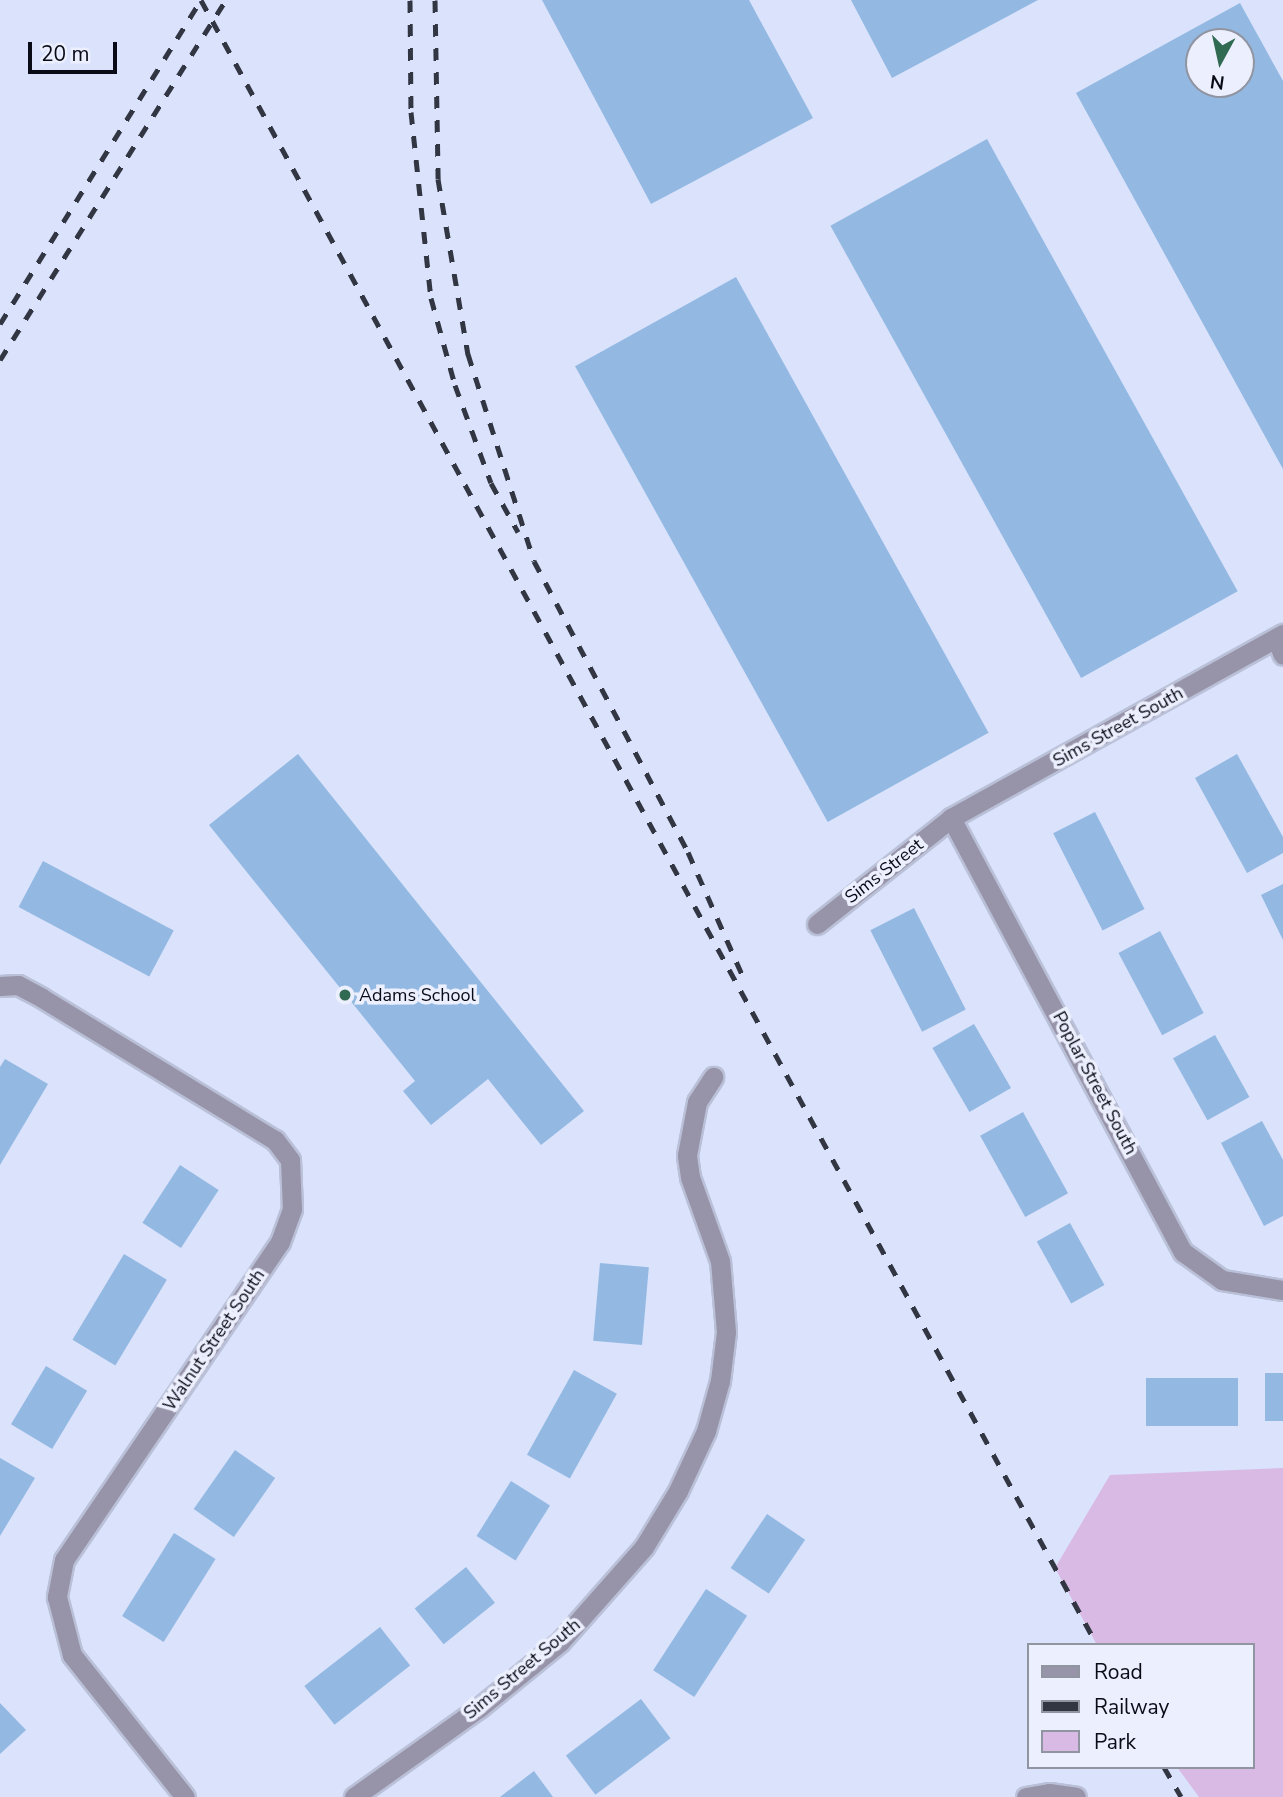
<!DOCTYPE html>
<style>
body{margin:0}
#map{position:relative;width:1283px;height:1797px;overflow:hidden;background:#dae2fc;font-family:"Nunito Sans",sans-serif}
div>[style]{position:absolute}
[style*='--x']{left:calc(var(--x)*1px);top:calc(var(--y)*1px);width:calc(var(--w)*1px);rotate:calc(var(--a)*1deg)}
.green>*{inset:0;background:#d9bae4}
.building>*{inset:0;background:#93b9e3;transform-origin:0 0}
.roads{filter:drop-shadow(2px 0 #b9c0d7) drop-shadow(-2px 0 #b9c0d7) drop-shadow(0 2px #b9c0d7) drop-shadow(0 -2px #b9c0d7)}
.minor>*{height:19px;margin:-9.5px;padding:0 9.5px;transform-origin:9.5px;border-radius:9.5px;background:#9793a9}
.rail>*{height:5px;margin-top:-2.5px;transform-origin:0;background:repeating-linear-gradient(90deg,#323643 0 12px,transparent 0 24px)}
.dots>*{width:19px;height:19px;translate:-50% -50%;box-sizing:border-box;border:4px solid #eceffd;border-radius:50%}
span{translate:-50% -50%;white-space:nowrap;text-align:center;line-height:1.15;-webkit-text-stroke:7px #eceffd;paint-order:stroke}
.street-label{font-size:18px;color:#090c16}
.poi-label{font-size:18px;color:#090c16}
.left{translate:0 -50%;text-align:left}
.legend{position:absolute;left:1027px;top:1643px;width:228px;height:126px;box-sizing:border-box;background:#eceffd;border:2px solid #9194a1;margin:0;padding:9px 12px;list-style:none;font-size:21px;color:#090c16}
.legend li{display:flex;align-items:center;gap:14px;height:35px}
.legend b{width:35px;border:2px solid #9194a1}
.north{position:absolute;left:1185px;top:28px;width:70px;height:70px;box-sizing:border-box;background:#eceffd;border:2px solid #9194a1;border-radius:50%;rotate:188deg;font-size:19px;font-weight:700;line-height:28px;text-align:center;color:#090c16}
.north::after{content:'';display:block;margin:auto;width:24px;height:32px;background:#316a53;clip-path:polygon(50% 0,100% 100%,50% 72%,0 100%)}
.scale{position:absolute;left:28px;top:42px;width:89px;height:32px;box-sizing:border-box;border:4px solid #090c16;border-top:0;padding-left:9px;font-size:21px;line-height:24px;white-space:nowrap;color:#090c16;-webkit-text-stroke:5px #eceffd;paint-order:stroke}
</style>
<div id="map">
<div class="green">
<div style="clip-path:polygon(1283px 1468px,1283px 1797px,1199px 1797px,1177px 1767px,1253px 1767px,1253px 1645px,1097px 1645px,1055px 1568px,1110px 1475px)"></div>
</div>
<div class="building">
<div style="clip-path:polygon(542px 0,749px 0,813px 118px,651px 204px)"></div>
<div style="clip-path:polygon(851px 0,1038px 0,892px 78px)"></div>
<div style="clip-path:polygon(evenodd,1240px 3px,1283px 81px,1283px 469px,1076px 93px,1240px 3px,1199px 42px,1241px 42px,1241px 84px,1199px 84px,1199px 42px)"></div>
<div style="left:987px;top:139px;width:517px;height:179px;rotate:61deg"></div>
<div style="left:736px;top:277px;width:521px;height:184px;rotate:61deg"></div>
<div style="clip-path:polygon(298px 754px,584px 1111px,541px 1145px,488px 1079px,431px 1125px,403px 1091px,415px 1081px,209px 825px)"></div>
<div style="clip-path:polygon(1237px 754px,1283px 837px,1283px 853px,1247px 873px,1195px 778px)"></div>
<div style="left:1095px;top:812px;width:109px;height:47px;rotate:63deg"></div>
<div style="left:43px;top:861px;width:148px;height:52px;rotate:28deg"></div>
<div style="clip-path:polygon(1283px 884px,1283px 940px,1261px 895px)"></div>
<div style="left:914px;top:908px;width:114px;height:49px;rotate:63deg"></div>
<div style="left:1160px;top:931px;width:93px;height:47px;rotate:62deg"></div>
<div style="left:974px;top:1024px;width:74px;height:48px;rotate:60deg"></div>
<div style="left:1215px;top:1035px;width:71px;height:48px;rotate:61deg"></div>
<div style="clip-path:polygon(5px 1059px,48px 1084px,0 1165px,0 1067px)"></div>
<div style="left:1023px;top:1112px;width:93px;height:49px;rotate:61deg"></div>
<div style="clip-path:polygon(1262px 1121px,1283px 1160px,1283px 1216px,1264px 1226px,1221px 1143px)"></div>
<div style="left:180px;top:1165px;width:46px;height:69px;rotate:33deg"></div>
<div style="left:1070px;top:1223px;width:71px;height:38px;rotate:61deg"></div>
<div style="left:124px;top:1254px;width:50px;height:100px;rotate:31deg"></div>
<div style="left:600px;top:1263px;width:49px;height:78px;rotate:5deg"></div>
<div style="left:46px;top:1366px;width:48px;height:68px;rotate:31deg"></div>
<div style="left:574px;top:1370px;width:49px;height:97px;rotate:29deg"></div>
<div style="left:1265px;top:1373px;width:18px;height:48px"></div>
<div style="left:1238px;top:1378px;width:48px;height:92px;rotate:90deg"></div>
<div style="left:235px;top:1450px;width:49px;height:72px;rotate:35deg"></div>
<div style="clip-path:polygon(0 1458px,35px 1478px,0 1536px)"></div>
<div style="left:511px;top:1481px;width:46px;height:65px;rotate:32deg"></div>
<div style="left:767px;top:1514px;width:46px;height:65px;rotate:34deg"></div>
<div style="left:174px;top:1533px;width:49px;height:98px;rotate:32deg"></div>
<div style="left:466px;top:1567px;width:46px;height:66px;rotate:51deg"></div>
<div style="left:706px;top:1589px;width:49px;height:97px;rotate:33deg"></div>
<div style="left:380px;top:1627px;width:49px;height:96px;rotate:52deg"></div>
<div style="left:641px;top:1699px;width:49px;height:94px;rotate:53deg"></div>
<div style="clip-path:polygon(0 1703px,26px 1730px,0 1754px)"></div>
<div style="clip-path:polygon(534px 1771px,553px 1797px,500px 1797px)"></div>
</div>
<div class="roads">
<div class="minor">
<div style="--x:1276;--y:638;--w:18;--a:68"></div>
<div style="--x:951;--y:818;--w:492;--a:61.9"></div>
<div style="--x:1183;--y:1252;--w:48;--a:35.7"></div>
<div style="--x:1222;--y:1280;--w:62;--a:9.3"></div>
<div style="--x:817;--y:924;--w:171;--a:-38.3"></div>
<div style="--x:951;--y:818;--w:380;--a:-29"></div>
<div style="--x:0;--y:986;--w:18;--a:-3"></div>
<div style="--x:18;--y:985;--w:27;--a:28"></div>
<div style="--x:42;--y:998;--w:273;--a:31.4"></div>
<div style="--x:275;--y:1140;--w:25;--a:53"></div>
<div style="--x:290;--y:1160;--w:49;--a:87.7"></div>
<div style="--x:292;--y:1209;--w:35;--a:110"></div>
<div style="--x:280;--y:1242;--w:384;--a:124.2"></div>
<div style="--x:64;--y:1560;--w:38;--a:101"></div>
<div style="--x:57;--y:1597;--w:60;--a:75.5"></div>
<div style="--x:72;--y:1655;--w:181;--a:51.5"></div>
<div style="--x:354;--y:1797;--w:153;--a:-35.5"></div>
<div style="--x:479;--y:1708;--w:104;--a:-39.2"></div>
<div style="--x:560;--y:1642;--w:127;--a:-48.5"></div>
<div style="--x:644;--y:1547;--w:66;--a:-58.7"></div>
<div style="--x:678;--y:1491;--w:66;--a:-65"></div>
<div style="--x:706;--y:1431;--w:52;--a:-74.4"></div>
<div style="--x:720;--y:1381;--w:49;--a:-83"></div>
<div style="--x:726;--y:1332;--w:71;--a:-94.8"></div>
<div style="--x:720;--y:1261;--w:89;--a:-109.7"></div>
<div style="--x:690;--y:1177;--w:22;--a:-98"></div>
<div style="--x:687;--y:1155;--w:54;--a:-79.3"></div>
<div style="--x:697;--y:1102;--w:30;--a:-57"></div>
<div style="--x:1026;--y:1797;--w:23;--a:-10"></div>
<div style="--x:1049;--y:1793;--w:27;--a:8"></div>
</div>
</div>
<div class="rail">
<div style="--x:201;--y:0;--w:1873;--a:61.42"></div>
<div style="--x:410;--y:0;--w:112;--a:89.5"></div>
<div style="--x:411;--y:112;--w:187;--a:83.9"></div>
<div style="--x:431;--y:298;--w:90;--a:74.6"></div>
<div style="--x:455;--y:385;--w:104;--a:69.8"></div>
<div style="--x:491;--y:483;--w:56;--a:61.1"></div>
<div style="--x:435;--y:0;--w:179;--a:89"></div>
<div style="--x:438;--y:179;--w:178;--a:80.3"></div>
<div style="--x:468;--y:354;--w:217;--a:72.3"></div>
<div style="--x:534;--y:561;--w:329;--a:62.1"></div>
<div style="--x:688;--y:852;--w:141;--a:66.2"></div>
<div style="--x:0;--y:324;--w:381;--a:-58.2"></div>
<div style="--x:0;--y:360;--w:425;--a:-57.9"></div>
<div style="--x:1164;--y:1767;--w:34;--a:60"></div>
</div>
<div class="dots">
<div style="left:345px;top:995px;background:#316a53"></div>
</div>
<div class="street-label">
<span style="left:1118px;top:727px;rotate:-29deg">Sims Street South</span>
<span style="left:884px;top:871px;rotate:-38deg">Sims Street</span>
<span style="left:1095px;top:1083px;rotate:62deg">Poplar Street South</span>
<span style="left:214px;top:1340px;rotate:-56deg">Walnut Street South</span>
<span style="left:522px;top:1669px;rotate:-40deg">Sims Street South</span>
</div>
<div class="poi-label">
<span class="left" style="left:359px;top:995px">Adams School</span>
</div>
<ul class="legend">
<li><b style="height:9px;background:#9793a9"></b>Road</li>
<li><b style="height:9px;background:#323643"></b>Railway</li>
<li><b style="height:19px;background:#d9bae4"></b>Park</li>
</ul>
<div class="north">N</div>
<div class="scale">20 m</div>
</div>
